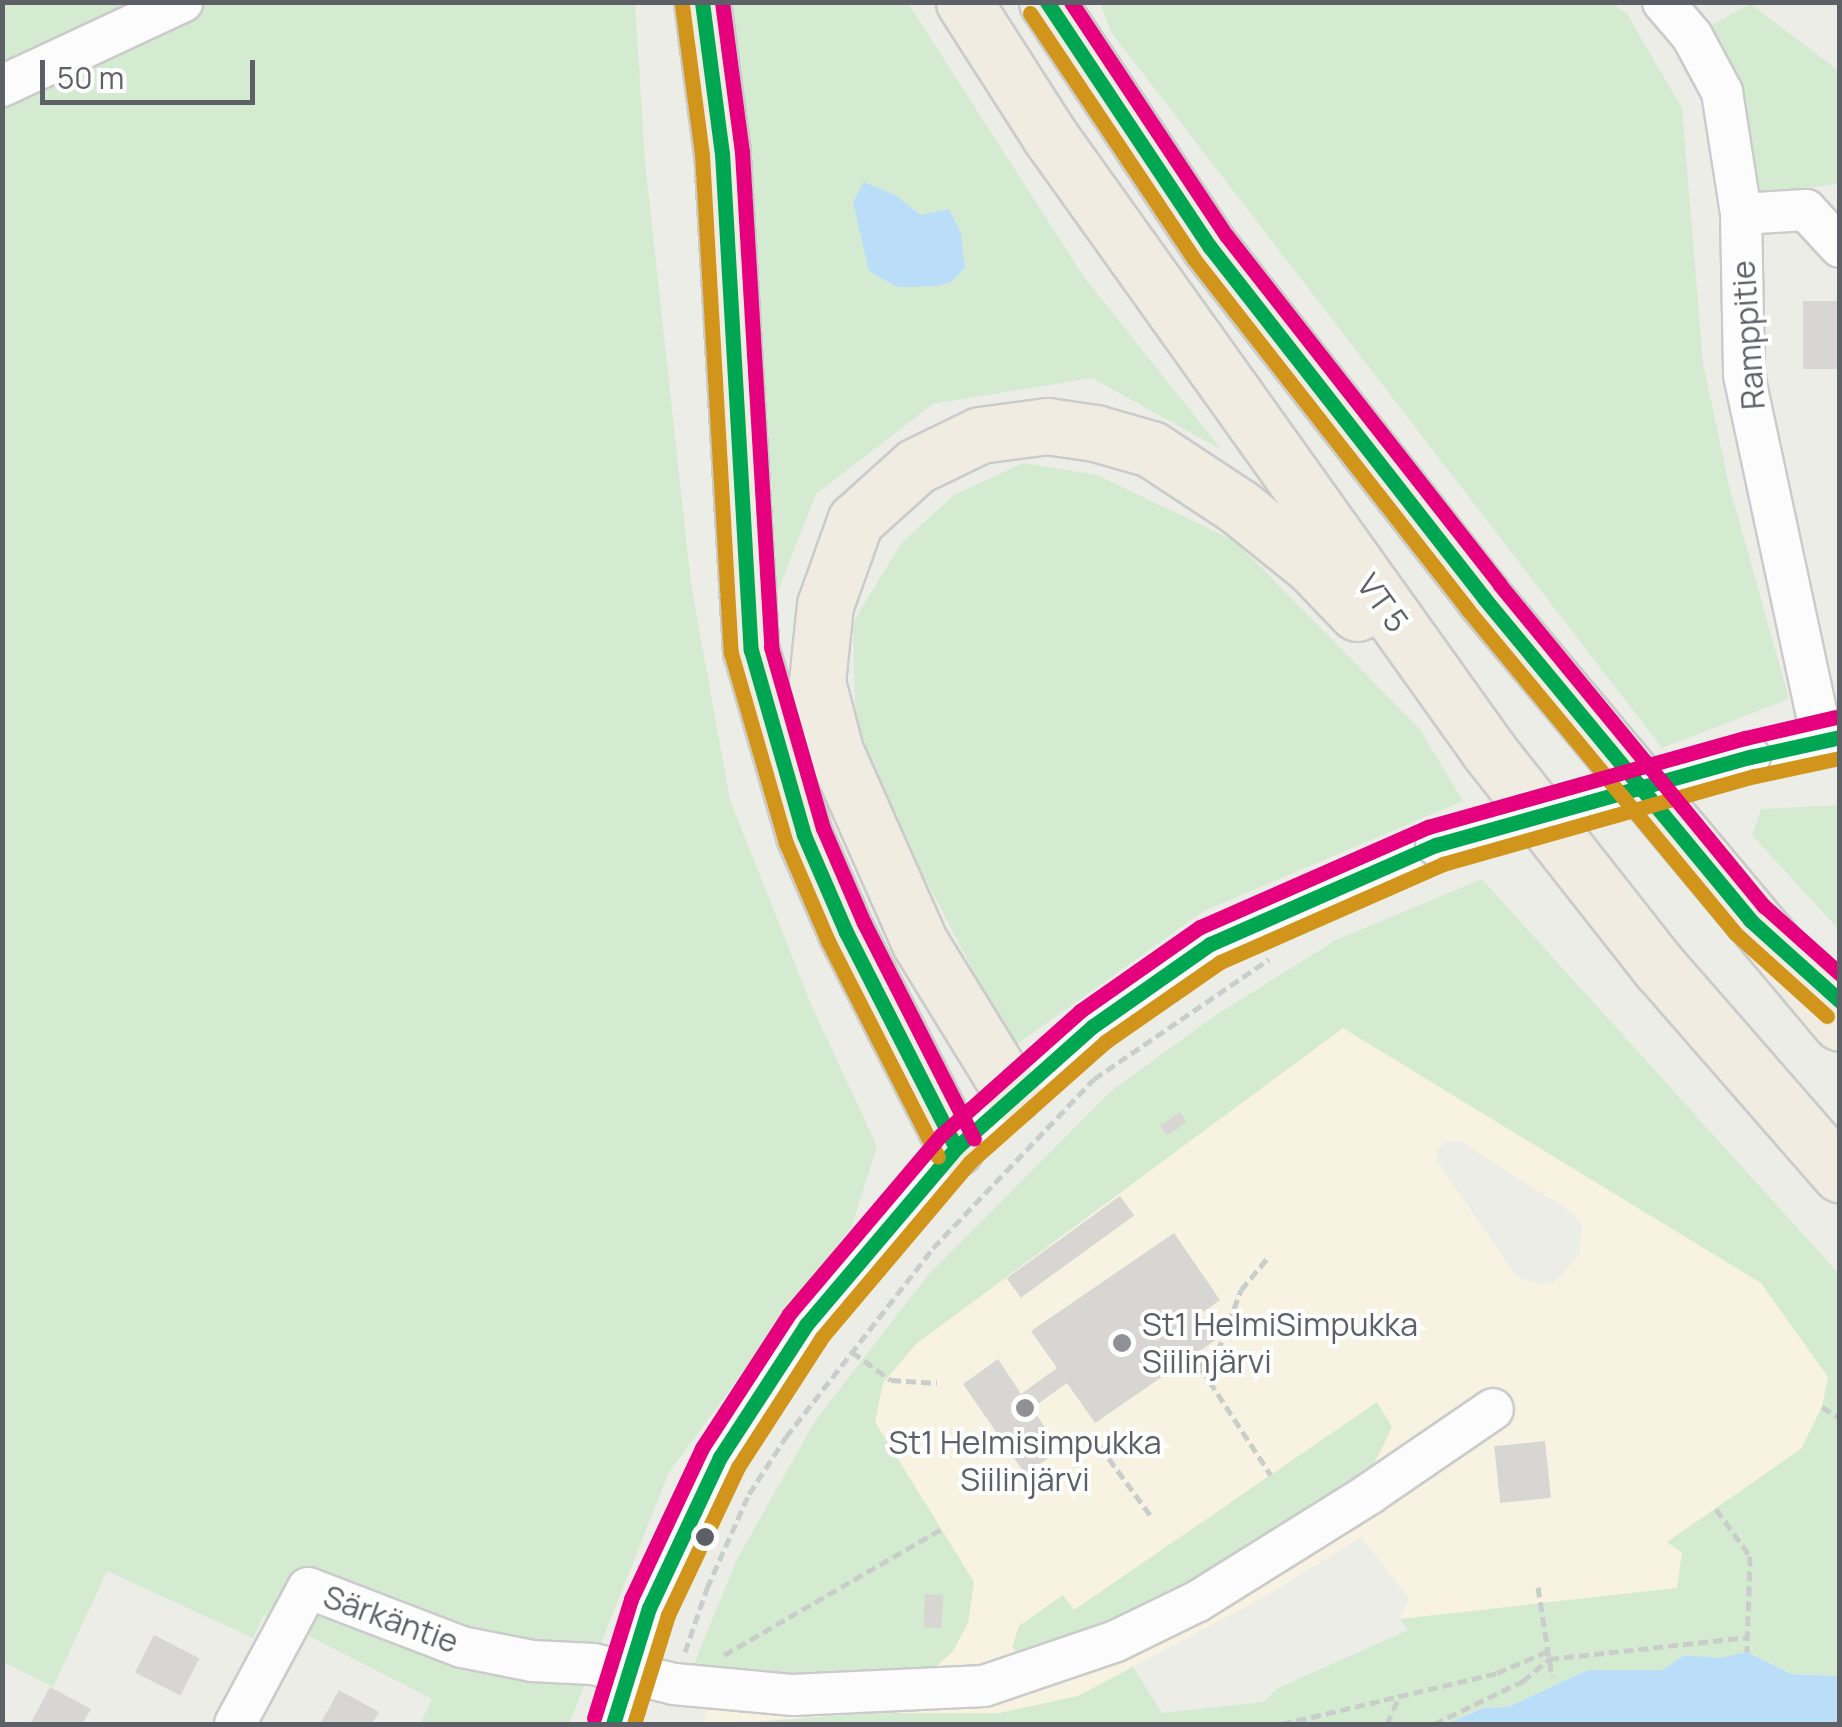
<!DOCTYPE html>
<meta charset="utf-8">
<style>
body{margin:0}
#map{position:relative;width:1842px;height:1727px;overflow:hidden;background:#edede8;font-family:Manrope,sans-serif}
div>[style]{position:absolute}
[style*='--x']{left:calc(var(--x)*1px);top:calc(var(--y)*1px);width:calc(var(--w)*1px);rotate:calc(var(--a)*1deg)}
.commercial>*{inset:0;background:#f7f2e1}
.green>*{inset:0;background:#d4ebd1}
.water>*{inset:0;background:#bbdef8}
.building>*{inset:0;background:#d7d6d3;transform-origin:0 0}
.path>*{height:5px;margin-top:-2.5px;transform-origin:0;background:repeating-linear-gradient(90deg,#c9cecb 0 10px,transparent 0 15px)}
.roads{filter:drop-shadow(2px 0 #cacbca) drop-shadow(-2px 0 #cacbca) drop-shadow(0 2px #cacbca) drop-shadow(0 -2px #cacbca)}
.minor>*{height:40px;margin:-20px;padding:0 20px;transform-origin:20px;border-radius:20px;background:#fcfcfc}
.highway>*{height:55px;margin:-27.5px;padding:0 27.5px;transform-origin:27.5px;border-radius:27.5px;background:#f0ece1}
.bridges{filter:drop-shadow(2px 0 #cacbca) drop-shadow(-2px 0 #cacbca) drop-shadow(0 2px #cacbca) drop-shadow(0 -2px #cacbca)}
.minor-bridge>*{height:40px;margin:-20px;padding:0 20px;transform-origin:20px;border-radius:20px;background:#fcfcfc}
.bus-1>*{height:15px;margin:-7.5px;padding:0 7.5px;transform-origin:7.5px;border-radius:7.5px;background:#00a651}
.bus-2>*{height:15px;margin:-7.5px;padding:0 7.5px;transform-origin:7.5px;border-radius:7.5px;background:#d0951a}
.bus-3>*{height:15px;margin:-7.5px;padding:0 7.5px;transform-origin:7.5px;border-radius:7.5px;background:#e5007d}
.dots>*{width:28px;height:28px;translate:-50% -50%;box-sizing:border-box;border:5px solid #fff;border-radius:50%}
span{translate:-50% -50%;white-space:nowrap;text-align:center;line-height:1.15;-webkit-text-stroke:8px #fff;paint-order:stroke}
.street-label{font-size:32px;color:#5d6167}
.poi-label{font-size:32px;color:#5d6167}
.left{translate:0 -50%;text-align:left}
.frame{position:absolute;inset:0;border:5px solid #5d6167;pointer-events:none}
.scale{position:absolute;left:40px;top:60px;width:215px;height:45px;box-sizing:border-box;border:5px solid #5d6167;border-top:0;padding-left:12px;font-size:30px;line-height:35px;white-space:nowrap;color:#5d6167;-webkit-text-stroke:8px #fff;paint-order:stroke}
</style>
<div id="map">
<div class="commercial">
<div style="clip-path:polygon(evenodd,1343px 1028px,1761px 1283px,1828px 1377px,1822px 1407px,1801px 1449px,1668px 1542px,1682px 1553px,1677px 1588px,1400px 1619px,1409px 1598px,1361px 1537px,1266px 1596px,1078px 1696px,1000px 1713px,869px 1713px,704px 1724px,712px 1671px,974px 1582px,875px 1422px,883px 1383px,916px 1344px,1343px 1028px,1460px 1141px,1573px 1213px,1582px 1225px,1579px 1256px,1554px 1282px,1542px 1285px,1516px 1276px,1437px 1161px,1437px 1150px,1444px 1142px,1460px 1141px)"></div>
</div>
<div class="green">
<div style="clip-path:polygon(1611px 2px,1627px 14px,1682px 108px,1703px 363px,1729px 485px,1789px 699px,1662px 748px,1111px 32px,1100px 3px)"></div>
<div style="clip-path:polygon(2px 3px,635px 3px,645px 161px,691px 584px,730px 800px,813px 1009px,877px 1146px,852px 1226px,669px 1472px,569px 1724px,420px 1724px,432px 1699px,303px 1633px,264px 1615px,253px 1638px,107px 1571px,53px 1687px,3px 1662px)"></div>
<div style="clip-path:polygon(evenodd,715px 3px,908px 3px,1084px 277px,1222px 450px,1092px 378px,933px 404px,816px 494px,775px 599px,772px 489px,715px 3px,895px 195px,921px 215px,961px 233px,965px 269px,951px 282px,862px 232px,853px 202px,895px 195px)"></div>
<div style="clip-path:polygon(1750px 4px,1839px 71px,1839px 184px,1797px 189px,1741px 214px,1692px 36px)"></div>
<div style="clip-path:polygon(1023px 463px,1097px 475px,1235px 541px,1419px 728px,1463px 801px,1204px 911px,1013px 1047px,868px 769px,855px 707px,853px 622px,902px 542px,954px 495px)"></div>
<div style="clip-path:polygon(1839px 805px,1840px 805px,1839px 930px,1752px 835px,1761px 809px)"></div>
<div style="clip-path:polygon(1482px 879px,1839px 1274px,1839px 1676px,1791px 1674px,1747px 1652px,1720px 1658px,1685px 1655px,1663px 1670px,1588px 1670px,1508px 1707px,1483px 1708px,1445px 1724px,732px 1724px,869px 1713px,1000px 1713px,1078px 1696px,1133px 1667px,1162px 1713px,1264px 1702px,1276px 1689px,1408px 1630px,1400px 1619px,1677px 1588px,1682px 1553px,1667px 1542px,1801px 1449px,1822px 1407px,1828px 1377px,1761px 1283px,1343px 1028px,916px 1344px,883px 1383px,875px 1422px,974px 1582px,968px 1623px,953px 1651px,929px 1674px,733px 1680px,694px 1664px,736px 1561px,815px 1421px,928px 1275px,1111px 1091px,1216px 1015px,1336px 940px)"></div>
<div style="clip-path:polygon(1377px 1402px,1392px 1427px,1373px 1466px,1331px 1497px,1196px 1578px,1097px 1627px,1019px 1654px,1012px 1647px,1019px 1626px,1063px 1595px,1074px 1610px)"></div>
</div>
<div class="water">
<div style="clip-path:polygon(864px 182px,895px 195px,921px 215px,949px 209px,961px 233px,965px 268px,951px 282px,936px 286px,897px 287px,869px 271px,853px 202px)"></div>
<div style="clip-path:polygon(1747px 1652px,1791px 1674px,1839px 1676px,1839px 1724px,1446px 1724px,1483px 1708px,1508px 1707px,1588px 1670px,1662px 1670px,1685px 1655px,1719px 1658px)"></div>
</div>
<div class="building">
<div style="left:1840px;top:301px;width:68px;height:37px;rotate:90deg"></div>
<div style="left:1180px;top:1112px;width:12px;height:24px;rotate:55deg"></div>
<div style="left:1120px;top:1196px;width:24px;height:140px;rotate:54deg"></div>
<div style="clip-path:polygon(1174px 1233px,1220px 1300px,1200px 1314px,1217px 1339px,1095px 1423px,1067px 1383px,1032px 1408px,1060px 1450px,1025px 1474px,963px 1384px,998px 1359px,1021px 1394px,1057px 1368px,1031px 1331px)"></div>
<div style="left:1545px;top:1441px;width:57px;height:51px;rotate:84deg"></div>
<div style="left:925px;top:1594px;width:18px;height:33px;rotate:3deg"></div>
<div style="left:154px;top:1635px;width:51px;height:42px;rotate:27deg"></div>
<div style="clip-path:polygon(50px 1687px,91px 1709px,82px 1724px,30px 1724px)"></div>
<div style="clip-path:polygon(339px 1690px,379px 1712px,372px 1724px,320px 1724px)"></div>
</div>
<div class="path">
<div style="--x:852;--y:1352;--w:48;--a:35.7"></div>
<div style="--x:891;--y:1380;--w:46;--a:3.7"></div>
<div style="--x:1193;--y:1356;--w:142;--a:56.8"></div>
<div style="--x:1199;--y:1367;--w:25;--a:-40"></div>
<div style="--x:1218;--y:1351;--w:65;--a:-69.3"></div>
<div style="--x:1241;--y:1290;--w:45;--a:-50.4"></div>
<div style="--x:1822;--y:1407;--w:21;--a:31"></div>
<div style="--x:1091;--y:1434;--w:105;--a:53.9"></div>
<div style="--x:1716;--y:1509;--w:58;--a:54.1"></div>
<div style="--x:1750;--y:1556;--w:96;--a:91.8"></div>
<div style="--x:1538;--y:1587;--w:91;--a:81.2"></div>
<div style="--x:685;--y:1652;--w:68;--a:-71"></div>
<div style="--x:707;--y:1588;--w:103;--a:-65.9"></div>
<div style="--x:749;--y:1494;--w:68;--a:-57"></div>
<div style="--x:786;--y:1437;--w:239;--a:-52.1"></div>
<div style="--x:933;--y:1248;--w:233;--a:-46.4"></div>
<div style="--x:1094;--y:1079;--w:212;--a:-34.4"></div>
<div style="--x:724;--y:1655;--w:251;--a:-30.1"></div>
<div style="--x:1282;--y:1724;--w:221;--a:-13.3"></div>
<div style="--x:1497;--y:1673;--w:56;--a:-23.3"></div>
<div style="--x:1387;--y:1724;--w:32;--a:-66"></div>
<div style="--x:1434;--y:1724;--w:99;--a:-25.8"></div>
<div style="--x:1523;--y:1681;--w:34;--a:-40"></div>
<div style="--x:1549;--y:1659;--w:199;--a:-6.3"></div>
</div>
<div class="roads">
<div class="minor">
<div style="--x:1663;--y:2;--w:45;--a:49.5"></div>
<div style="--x:1692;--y:36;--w:64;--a:61.8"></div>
<div style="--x:1722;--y:92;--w:123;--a:81.1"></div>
<div style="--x:1741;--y:214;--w:161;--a:88.9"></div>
<div style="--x:1744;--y:375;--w:372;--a:77.9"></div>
<div style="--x:2;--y:86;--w:199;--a:-25"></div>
<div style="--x:1741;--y:214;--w:65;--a:-3.5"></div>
<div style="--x:1806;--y:210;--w:50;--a:47.4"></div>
<div style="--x:1750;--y:757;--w:92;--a:-12.5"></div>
<div style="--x:235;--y:1724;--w:154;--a:-61.8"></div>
<div style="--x:308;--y:1588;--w:165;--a:21"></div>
<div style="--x:462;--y:1647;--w:71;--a:11.3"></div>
<div style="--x:532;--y:1661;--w:61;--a:2.8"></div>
<div style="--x:593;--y:1664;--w:83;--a:13.9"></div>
<div style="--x:674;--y:1684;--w:120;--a:5.3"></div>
<div style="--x:793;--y:1695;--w:191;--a:-2.7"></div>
<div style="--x:984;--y:1686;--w:139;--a:-18.8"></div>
<div style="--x:1116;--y:1641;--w:91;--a:-26"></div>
<div style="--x:1198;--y:1601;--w:202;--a:-32"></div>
<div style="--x:1369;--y:1494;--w:150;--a:-34.4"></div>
<div style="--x:613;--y:1724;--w:121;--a:-72.8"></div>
<div style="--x:649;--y:1608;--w:167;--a:-64.8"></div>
<div style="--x:720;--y:1457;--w:158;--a:-56.9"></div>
<div style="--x:806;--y:1325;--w:232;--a:-49.7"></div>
<div style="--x:956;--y:1148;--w:183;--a:-41.7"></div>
<div style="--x:1093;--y:1026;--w:143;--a:-35"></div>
<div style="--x:1210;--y:944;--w:247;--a:-23.7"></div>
</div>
<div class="highway">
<div style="--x:702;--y:2;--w:152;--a:82.5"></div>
<div style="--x:722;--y:153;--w:498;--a:86.7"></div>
<div style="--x:751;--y:650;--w:192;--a:74"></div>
<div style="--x:804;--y:835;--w:106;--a:66.6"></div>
<div style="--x:846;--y:932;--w:242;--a:63"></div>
<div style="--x:964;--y:2;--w:158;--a:57.4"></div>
<div style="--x:1049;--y:135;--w:757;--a:54.46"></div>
<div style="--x:1489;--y:751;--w:276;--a:51.8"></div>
<div style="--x:1660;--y:968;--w:274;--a:48.9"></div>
<div style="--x:1047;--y:2;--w:294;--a:56.4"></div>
<div style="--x:1210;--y:247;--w:445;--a:52"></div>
<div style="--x:1484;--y:598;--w:554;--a:50.05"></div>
<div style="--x:1013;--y:1094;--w:177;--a:-121.6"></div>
<div style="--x:920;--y:943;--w:210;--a:-113.9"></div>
<div style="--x:835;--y:751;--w:71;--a:-104.6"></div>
<div style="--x:817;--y:682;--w:77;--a:-84.1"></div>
<div style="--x:825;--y:605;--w:89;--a:-70.3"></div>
<div style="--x:855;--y:521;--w:82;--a:-42"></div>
<div style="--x:916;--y:466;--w:71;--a:-25.8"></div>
<div style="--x:980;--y:435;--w:68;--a:-7.7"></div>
<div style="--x:1047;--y:426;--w:49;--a:8.3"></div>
<div style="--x:1095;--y:433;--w:58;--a:15.9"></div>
<div style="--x:1151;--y:449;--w:105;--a:33.4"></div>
<div style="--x:1239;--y:507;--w:94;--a:38.9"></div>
<div style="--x:1312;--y:566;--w:65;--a:46.2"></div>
</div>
</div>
<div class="bridges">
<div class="minor-bridge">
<div style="--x:1436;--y:845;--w:326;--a:-15.7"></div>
</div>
</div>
<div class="bus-1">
<div style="--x:702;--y:2;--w:152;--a:82.5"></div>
<div style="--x:722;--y:153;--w:498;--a:86.7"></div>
<div style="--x:751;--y:650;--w:192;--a:74"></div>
<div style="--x:804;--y:835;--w:106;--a:66.6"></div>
<div style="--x:846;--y:932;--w:242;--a:63"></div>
<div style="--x:1047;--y:2;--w:294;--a:56.4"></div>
<div style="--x:1210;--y:247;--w:445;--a:52"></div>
<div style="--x:1484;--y:598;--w:418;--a:50.4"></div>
<div style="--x:1750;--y:920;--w:121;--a:42"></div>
<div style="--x:613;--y:1724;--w:121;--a:-72.8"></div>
<div style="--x:649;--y:1608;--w:167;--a:-64.8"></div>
<div style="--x:720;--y:1457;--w:158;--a:-56.9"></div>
<div style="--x:806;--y:1325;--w:232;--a:-49.7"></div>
<div style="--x:956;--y:1148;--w:183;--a:-41.7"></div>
<div style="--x:1093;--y:1026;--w:143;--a:-35"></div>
<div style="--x:1210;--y:944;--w:247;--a:-23.7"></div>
<div style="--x:1436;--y:845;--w:326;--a:-15.7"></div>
<div style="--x:1750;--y:757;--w:92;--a:-12.5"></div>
</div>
<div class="bus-2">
<div style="--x:682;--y:5;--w:151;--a:82.4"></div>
<div style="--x:702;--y:155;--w:499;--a:86.7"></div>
<div style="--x:731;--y:653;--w:198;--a:73.9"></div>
<div style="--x:786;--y:843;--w:107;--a:66.8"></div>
<div style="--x:828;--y:941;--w:242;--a:63"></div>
<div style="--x:1030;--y:13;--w:296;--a:56.3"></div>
<div style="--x:1194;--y:259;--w:445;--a:52"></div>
<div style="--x:1468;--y:610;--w:419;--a:50.4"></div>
<div style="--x:1735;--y:933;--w:124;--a:42.1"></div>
<div style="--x:634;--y:1724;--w:114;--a:-72.7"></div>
<div style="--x:668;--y:1615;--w:164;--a:-64.7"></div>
<div style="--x:738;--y:1467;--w:155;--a:-57.1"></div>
<div style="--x:822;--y:1337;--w:229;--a:-49.8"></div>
<div style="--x:970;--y:1162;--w:181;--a:-41.6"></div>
<div style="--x:1105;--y:1042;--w:140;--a:-34.8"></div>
<div style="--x:1220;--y:962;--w:244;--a:-23.7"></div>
<div style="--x:1443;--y:864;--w:324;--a:-15.8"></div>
<div style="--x:1755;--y:776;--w:87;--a:-12"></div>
</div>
<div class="bus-3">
<div style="--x:722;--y:2;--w:151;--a:82.4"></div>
<div style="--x:742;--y:152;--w:496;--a:86.6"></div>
<div style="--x:771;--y:647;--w:188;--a:74"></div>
<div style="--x:823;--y:828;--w:103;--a:66.7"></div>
<div style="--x:864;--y:923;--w:242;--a:63"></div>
<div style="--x:1071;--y:2;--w:280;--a:56.4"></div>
<div style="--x:1226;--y:235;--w:444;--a:51.9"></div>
<div style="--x:1500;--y:585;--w:416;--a:50.6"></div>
<div style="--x:1764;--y:906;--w:102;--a:41.8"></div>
<div style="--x:594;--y:1718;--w:125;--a:-72.7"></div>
<div style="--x:631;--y:1599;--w:167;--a:-64.8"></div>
<div style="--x:702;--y:1448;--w:160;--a:-57"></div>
<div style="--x:789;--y:1314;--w:235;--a:-49.7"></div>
<div style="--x:941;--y:1135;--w:186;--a:-41.7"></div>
<div style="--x:1080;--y:1011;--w:146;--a:-35"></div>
<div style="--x:1200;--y:927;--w:249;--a:-23.7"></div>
<div style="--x:1428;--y:827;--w:329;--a:-15.7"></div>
<div style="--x:1745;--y:738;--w:93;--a:-13"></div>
</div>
<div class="dots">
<div style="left:1122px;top:1343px;background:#8f9294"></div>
<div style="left:1025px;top:1408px;background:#8f9294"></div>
<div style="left:705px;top:1537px;background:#5d6167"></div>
</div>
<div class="street-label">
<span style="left:1748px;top:335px;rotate:-94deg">Ramppitie</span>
<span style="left:1383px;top:603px;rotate:54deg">VT 5</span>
<span style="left:391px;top:1619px;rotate:20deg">Särkäntie</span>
</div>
<div class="poi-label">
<span class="left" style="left:1142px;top:1343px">St1 HelmiSimpukka<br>Siilinjärvi</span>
<span style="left:1025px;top:1461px">St1 Helmisimpukka<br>Siilinjärvi</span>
</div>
<div class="frame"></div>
<div class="scale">50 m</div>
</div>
